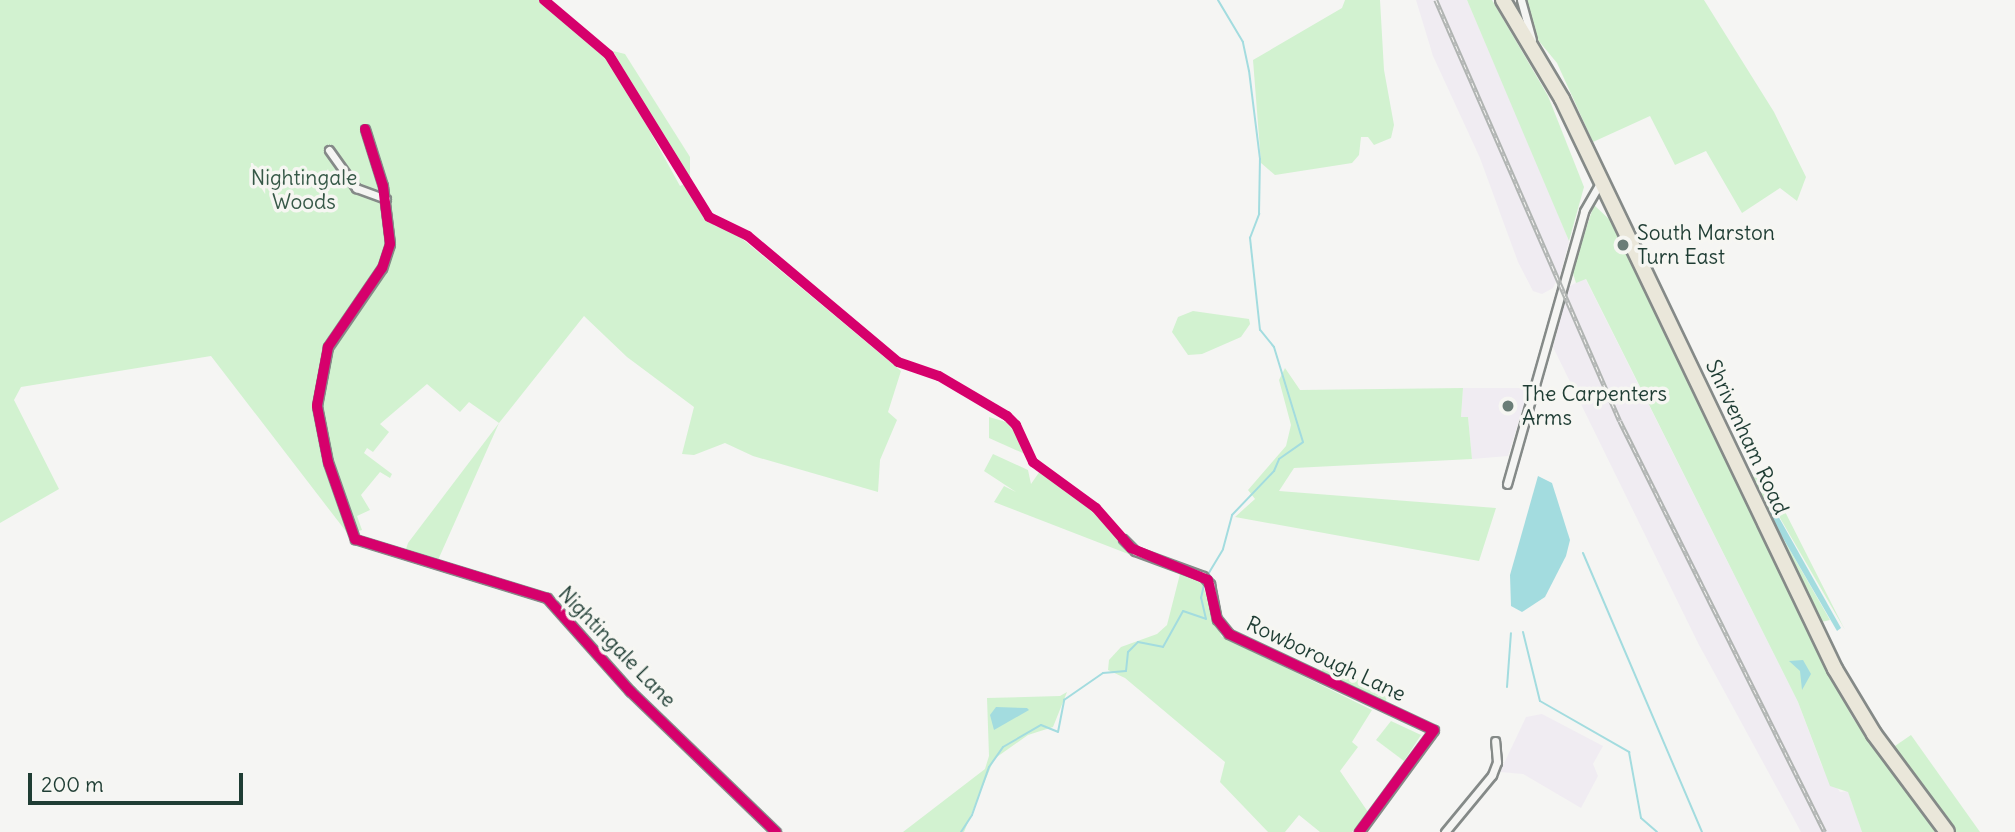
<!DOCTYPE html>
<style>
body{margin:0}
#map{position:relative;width:2015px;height:832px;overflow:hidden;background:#f5f5f3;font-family:Delius,sans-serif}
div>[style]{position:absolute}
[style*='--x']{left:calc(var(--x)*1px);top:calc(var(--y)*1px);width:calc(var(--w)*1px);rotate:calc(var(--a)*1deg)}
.built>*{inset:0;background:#f0ecf2}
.green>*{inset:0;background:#d2f2d0}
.water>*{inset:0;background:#a3dcdf}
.stream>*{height:2px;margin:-1px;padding:0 1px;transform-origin:1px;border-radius:1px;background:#a3dcdf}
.roads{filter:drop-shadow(2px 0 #858a88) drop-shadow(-2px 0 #858a88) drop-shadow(0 2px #858a88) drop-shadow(0 -2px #858a88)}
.street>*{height:7px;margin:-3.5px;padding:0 3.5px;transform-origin:3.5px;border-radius:3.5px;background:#f5f5f3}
.highway>*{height:14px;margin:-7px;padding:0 7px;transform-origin:7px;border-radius:7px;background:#eae7da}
.rail>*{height:4.5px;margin-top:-2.25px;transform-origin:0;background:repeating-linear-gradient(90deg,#f6f6f2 0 5px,#b0b4b2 0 10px);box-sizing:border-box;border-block:2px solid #b0b4b2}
.cycleway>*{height:10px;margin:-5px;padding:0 5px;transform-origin:5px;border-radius:5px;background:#d6006c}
.dots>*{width:19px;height:19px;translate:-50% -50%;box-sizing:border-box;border:4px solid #f6f6f2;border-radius:50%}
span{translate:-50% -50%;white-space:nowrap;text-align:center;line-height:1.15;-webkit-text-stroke:7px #f6f6f2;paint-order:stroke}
.park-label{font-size:21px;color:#365847}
.poi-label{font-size:21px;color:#1f3d34}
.left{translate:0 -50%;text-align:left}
.street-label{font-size:21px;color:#1f3d34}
.scale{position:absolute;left:28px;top:773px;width:215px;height:32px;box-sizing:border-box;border:4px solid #1f3d34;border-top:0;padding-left:9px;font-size:21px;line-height:24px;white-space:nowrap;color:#1f3d34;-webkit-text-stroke:5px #f6f6f2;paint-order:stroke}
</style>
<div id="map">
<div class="built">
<div style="clip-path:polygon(1416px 0,1467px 0,1537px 163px,1569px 241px,1561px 272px,1553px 288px,1542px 294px,1533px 291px,1518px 262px,1480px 158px,1433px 56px)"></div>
<div style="clip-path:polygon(1585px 278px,1798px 702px,1822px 766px,1840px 792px,1848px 791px,1862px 832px,1801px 832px,1698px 643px,1553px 347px,1568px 287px)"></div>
<div style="clip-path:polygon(1463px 388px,1529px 388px,1508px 456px,1472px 459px,1468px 417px,1461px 417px)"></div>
<div style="clip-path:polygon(1542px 714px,1603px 746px,1593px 764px,1598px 776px,1581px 808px,1523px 774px,1500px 772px,1526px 717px)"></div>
</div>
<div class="green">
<div style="clip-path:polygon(0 0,539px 0,609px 57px,680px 186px,685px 184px,703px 215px,715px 226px,734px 232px,901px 371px,888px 412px,897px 420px,880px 460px,878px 492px,753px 456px,725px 443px,694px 455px,682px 454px,694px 407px,627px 357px,584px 316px,499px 423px,438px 560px,406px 549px,408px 543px,499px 423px,469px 402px,460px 412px,427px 384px,380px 424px,389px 432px,373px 452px,367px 448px,364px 453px,392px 474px,390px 478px,380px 472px,361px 495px,370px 510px,357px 516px,362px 530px,348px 534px,211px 356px,21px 387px,14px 400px,59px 489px,0 523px)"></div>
<div style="clip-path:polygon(1345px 0,1380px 0,1384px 70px,1394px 125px,1391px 138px,1374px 145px,1368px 137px,1361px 137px,1359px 155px,1352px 163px,1275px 175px,1261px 163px,1253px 60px,1342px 8px)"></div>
<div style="clip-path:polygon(1467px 0,1492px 0,1548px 96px,1584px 187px,1569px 241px)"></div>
<div style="clip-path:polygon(1523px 0,1704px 0,1774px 112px,1806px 177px,1797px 201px,1780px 188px,1742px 213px,1706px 151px,1675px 165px,1650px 116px,1593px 142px,1557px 63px,1538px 40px)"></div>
<div style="clip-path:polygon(613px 51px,625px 54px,690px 157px,690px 177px,683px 173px)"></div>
<div style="clip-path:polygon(1594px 205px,1610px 220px,1852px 717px,1935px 832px,1862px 832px,1848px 792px,1830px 786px,1798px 702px,1586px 279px,1576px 283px,1572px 270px)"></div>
<div style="clip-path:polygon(1193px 311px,1249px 319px,1250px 324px,1241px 337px,1202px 354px,1188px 355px,1172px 332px,1178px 317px)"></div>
<div style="clip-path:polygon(1285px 368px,1300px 390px,1463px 388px,1461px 417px,1468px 417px,1472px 459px,1294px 468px,1279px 491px,1496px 508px,1479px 561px,1235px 517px,1255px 499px,1248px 490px,1286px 446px,1291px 425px,1279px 380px)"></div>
<div style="clip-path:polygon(989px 417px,1013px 424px,1025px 454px,989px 438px)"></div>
<div style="clip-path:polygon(993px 454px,1028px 470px,1031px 484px,1040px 471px,1079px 498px,1129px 550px,1202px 583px,1221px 636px,1372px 710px,1352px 742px,1358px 747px,1340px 771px,1368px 812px,1352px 832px,1320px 832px,1299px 815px,1285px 832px,1268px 832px,1220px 782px,1225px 762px,1125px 678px,1108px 670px,1109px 660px,1121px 647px,1157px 634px,1167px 625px,1180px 574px,994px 502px,1004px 486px,1016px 492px,984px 471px)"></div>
<div style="clip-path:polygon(1747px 471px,1772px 486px,1845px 630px,1773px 506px,1768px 509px,1776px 526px,1830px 620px,1817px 623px)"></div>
<div style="clip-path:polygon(1343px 664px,1357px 679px,1388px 693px,1385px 705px,1320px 673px,1325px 665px)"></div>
<div style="clip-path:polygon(1067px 692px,1053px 727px,1028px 735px,994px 759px,964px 832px,903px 832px,985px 769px,989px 756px,987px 698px,1060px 696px)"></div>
<div style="clip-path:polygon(1391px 721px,1421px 735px,1404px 761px,1376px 740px)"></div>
<div style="clip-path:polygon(1911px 735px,1980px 832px,1955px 832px,1892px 748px)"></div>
</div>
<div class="water">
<div style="clip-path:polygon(1538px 476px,1552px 483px,1570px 540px,1566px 556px,1545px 597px,1522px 612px,1511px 606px,1510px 575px)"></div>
<div style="clip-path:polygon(1772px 505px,1841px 628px,1837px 631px,1776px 526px,1768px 509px)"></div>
<div style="clip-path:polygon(1803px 660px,1811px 674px,1802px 690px,1800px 671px,1789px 661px)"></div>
<div style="clip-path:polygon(996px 707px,1027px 708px,1029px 710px,994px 730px,990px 715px)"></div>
</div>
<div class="stream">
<div style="--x:1583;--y:553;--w:303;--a:66.9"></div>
<div style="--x:1207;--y:576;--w:31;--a:-59"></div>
<div style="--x:1223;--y:549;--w:35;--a:-75"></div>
<div style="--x:1232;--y:515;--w:61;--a:-46.3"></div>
<div style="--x:1274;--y:471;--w:13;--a:-67"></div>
<div style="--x:1279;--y:459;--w:29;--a:-35"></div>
<div style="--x:1303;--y:442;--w:99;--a:-107"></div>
<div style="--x:1274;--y:347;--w:22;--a:-129"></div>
<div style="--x:1260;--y:330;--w:93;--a:-96.2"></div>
<div style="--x:1250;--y:238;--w:26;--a:-69"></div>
<div style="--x:1259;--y:214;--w:55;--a:-89"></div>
<div style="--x:1260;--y:159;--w:89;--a:-97.1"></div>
<div style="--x:1249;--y:71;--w:30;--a:-102"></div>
<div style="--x:1243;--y:42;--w:49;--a:-120.8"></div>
<div style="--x:1523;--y:632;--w:71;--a:76.2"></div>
<div style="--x:1540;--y:701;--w:103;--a:29.8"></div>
<div style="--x:1629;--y:752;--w:67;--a:79.7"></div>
<div style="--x:1641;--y:818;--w:21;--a:41"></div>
<div style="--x:1507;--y:687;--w:54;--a:-85.8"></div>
<div style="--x:961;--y:832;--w:20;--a:-57"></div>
<div style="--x:972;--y:815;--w:51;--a:-70.5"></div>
<div style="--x:989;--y:767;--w:24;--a:-55"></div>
<div style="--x:1003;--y:747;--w:44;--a:-30.1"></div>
<div style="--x:1041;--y:725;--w:18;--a:22"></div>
<div style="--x:1058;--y:732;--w:33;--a:-79"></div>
<div style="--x:1064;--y:700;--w:47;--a:-34.7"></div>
<div style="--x:1103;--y:673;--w:23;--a:-5"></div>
<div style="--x:1126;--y:671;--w:19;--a:-84"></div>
<div style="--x:1128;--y:652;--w:14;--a:-45"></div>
<div style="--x:1138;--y:642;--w:25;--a:11"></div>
<div style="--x:1163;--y:647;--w:41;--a:-60.9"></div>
<div style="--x:1183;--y:611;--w:24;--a:19"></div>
<div style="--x:1206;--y:619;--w:22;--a:-103"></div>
<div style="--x:1201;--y:598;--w:17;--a:-77"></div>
</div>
<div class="roads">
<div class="street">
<div style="--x:1521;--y:0;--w:41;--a:74.6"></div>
<div style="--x:365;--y:129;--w:60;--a:72.5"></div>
<div style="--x:383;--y:186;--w:58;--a:83.1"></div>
<div style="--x:390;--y:244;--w:25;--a:108"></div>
<div style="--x:382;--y:268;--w:96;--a:124.4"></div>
<div style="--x:328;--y:347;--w:60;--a:100.6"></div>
<div style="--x:317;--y:406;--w:57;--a:78.9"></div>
<div style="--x:328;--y:462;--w:82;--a:70.7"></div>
<div style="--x:355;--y:539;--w:201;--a:17.1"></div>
<div style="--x:547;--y:598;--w:125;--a:48.3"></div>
<div style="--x:630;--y:691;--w:203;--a:44"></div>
<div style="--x:329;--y:150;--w:47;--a:54.6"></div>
<div style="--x:356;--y:188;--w:32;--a:20"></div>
<div style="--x:1507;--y:484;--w:284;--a:-74.2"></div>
<div style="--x:1584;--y:211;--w:34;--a:-60"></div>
<div style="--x:1123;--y:539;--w:17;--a:45"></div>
<div style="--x:1135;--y:551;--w:72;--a:20.2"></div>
<div style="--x:1203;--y:576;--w:11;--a:49"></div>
<div style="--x:1210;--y:584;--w:36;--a:79"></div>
<div style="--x:1217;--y:619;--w:19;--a:51"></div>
<div style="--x:1229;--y:634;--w:226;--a:25.1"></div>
<div style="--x:1434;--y:730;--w:127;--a:126.3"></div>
<div style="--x:1445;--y:832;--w:74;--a:-50.5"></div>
<div style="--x:1492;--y:775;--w:14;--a:-69"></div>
<div style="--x:1497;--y:762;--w:21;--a:-95"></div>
</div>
<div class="highway">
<div style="--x:1503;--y:0;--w:115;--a:59.2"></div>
<div style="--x:1562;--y:99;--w:632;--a:64.41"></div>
<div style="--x:1835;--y:669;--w:76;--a:59"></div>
<div style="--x:1874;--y:734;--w:122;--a:53.3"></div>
</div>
</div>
<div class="rail">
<div style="--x:1436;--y:0;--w:459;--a:66.4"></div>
<div style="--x:1620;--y:421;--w:459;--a:63.5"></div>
</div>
<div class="cycleway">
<div style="--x:544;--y:0;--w:85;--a:40.2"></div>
<div style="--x:609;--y:55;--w:190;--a:58.3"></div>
<div style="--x:709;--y:217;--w:43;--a:26"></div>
<div style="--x:748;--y:236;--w:196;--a:40"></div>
<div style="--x:898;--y:362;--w:43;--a:18.9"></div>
<div style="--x:939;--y:376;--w:79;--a:30.5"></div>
<div style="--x:1007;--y:416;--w:13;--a:45"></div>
<div style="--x:1016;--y:425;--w:41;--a:65.3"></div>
<div style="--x:1033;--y:462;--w:78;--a:36.1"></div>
<div style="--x:1096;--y:508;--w:53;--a:48.8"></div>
<div style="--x:1131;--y:548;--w:83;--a:22.6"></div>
<div style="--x:1208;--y:580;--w:40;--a:77"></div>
<div style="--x:1217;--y:619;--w:19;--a:51"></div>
<div style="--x:1229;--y:634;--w:226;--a:25.1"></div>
<div style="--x:1434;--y:730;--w:127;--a:126.3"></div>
<div style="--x:365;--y:129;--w:60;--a:72.5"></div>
<div style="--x:383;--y:186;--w:58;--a:83.1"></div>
<div style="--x:390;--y:244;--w:25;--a:108"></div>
<div style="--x:382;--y:268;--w:96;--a:124.4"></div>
<div style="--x:328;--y:347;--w:60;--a:100.6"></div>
<div style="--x:317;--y:406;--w:57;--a:78.9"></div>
<div style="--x:328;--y:462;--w:82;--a:70.7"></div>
<div style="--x:355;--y:539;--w:201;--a:17.1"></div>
<div style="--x:547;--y:598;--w:125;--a:48.3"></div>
<div style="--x:630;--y:691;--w:203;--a:44"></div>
</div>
<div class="dots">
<div style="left:1623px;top:245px;background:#6a7d77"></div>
<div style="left:1508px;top:406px;background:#6a7d77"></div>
</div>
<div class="park-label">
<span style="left:304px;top:190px">Nightingale<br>Woods</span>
</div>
<div class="poi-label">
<span class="left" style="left:1637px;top:245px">South Marston<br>Turn East</span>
<span class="left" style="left:1522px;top:406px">The Carpenters<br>Arms</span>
</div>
<div class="street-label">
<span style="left:1747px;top:437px;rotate:65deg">Shrivenham Road</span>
<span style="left:617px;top:647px;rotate:46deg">Nightingale Lane</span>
<span style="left:1326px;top:659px;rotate:25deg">Rowborough Lane</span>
</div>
<div class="scale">200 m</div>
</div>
